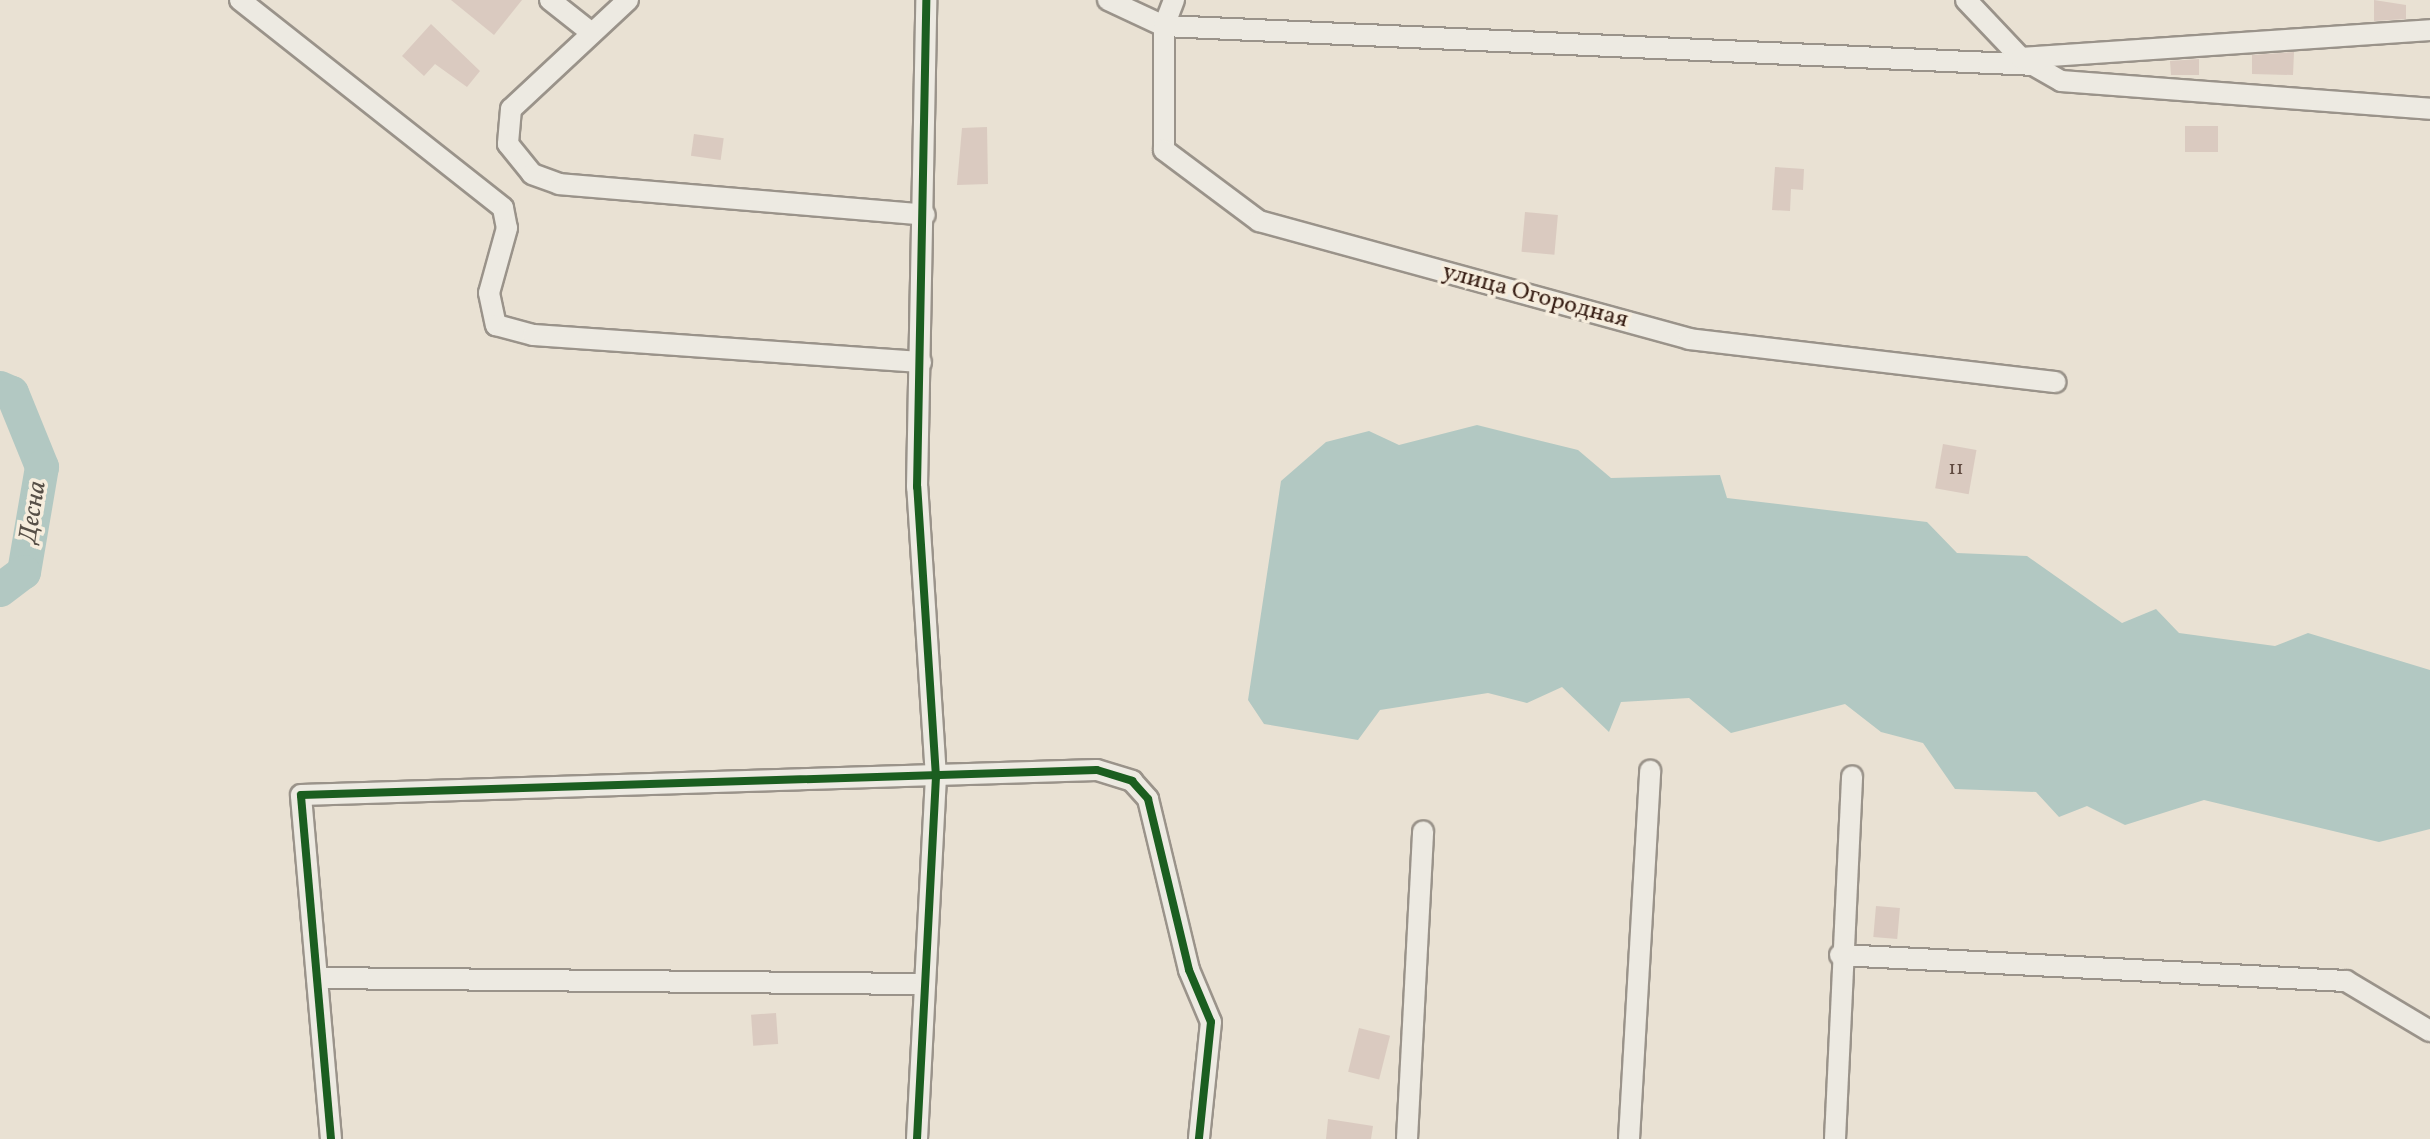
<!DOCTYPE html>
<meta charset="utf-8">
<style>
body{margin:0}
#map{position:relative;width:2430px;height:1139px;overflow:hidden;background:#e9e1d3;font-family:Vollkorn,serif}
div>[style]{position:absolute}
[style*='--x']{left:calc(var(--x)*1px);top:calc(var(--y)*1px);width:calc(var(--w)*1px);rotate:calc(var(--a)*1deg)}
.water>*{inset:0;background:#b2c8c2}
.river>*{height:34px;margin:-17px;padding:0 17px;transform-origin:17px;border-radius:17px;background:#b2c8c2}
.building>*{inset:0;background:#dacac0;transform-origin:0 0}
.roads{filter:drop-shadow(2px 0 #9a938a) drop-shadow(-2px 0 #9a938a) drop-shadow(0 2px #9a938a) drop-shadow(0 -2px #9a938a)}
.minor>*{height:20px;margin:-10px;padding:0 10px;transform-origin:10px;border-radius:10px;background:#edeae2}
.cycleway>*{height:8px;margin:-4px;padding:0 4px;transform-origin:4px;border-radius:4px;background:#1b5e20}
span{translate:-50% -50%;white-space:nowrap;text-align:center;line-height:1.15;-webkit-text-stroke:7px #f6eddd;paint-order:stroke}
.number-label{font-size:20px;color:#604a40}
.number-label span{-webkit-text-stroke-width:0}
.street-label{font-size:24px;color:#381f15}
.water-label{font-size:26px;color:#564f47;font-style:italic}
</style>
<div id="map">
<div class="water">
<div style="clip-path:polygon(1477px 425px,1578px 450px,1611px 478px,1720px 475px,1727px 498px,1927px 522px,1957px 553px,2027px 556px,2122px 623px,2156px 609px,2179px 633px,2275px 646px,2308px 633px,2430px 670px,2430px 829px,2379px 842px,2204px 800px,2125px 825px,2087px 806px,2059px 817px,2036px 792px,1955px 789px,1923px 743px,1881px 732px,1845px 704px,1731px 733px,1689px 698px,1621px 702px,1609px 732px,1562px 687px,1527px 703px,1488px 693px,1380px 710px,1358px 740px,1264px 724px,1248px 700px,1281px 481px,1326px 442px,1369px 431px,1399px 445px)"></div>
</div>
<div class="river">
<div style="--x:0;--y:388;--w:13;--a:23"></div>
<div style="--x:12;--y:393;--w:80;--a:67.9"></div>
<div style="--x:42;--y:467;--w:107;--a:99.7"></div>
<div style="--x:24;--y:572;--w:30;--a:143"></div>
</div>
<div class="building">
<div style="clip-path:polygon(451px 0,522px 0,494px 35px)"></div>
<div style="clip-path:polygon(2374px 0,2406px 5px,2406px 19px,2374px 21px)"></div>
<div style="clip-path:polygon(431px 24px,480px 71px,467px 87px,435px 64px,424px 76px,402px 56px)"></div>
<div style="clip-path:polygon(2294px 52px,2293px 75px,2252px 74px,2252px 55px)"></div>
<div style="clip-path:polygon(2199px 59px,2199px 75px,2171px 75px,2170px 61px)"></div>
<div style="left:2185px;top:126px;width:33px;height:26px"></div>
<div style="clip-path:polygon(987px 127px,988px 184px,957px 185px,962px 128px)"></div>
<div style="left:694px;top:134px;width:30px;height:22px;rotate:8deg"></div>
<div style="clip-path:polygon(1775px 167px,1804px 169px,1803px 190px,1791px 189px,1790px 211px,1772px 210px)"></div>
<div style="left:1525px;top:212px;width:33px;height:40px;rotate:5deg"></div>
<div style="left:1943px;top:444px;width:34px;height:45px;rotate:10deg"></div>
<div style="left:1876px;top:906px;width:24px;height:31px;rotate:5deg"></div>
<div style="left:776px;top:1013px;width:31px;height:25px;rotate:86deg"></div>
<div style="left:1359px;top:1028px;width:32px;height:45px;rotate:14deg"></div>
<div style="clip-path:polygon(1328px 1119px,1373px 1126px,1371px 1139px,1326px 1139px)"></div>
</div>
<div class="roads">
<div class="minor">
<div style="--x:240;--y:0;--w:335;--a:38.3"></div>
<div style="--x:503;--y:208;--w:20;--a:79"></div>
<div style="--x:507;--y:228;--w:67;--a:105.5"></div>
<div style="--x:489;--y:293;--w:33;--a:78"></div>
<div style="--x:496;--y:325;--w:38;--a:15"></div>
<div style="--x:533;--y:335;--w:389;--a:4"></div>
<div style="--x:550;--y:0;--w:48;--a:38.3"></div>
<div style="--x:628;--y:0;--w:160;--a:137"></div>
<div style="--x:511;--y:109;--w:35;--a:95"></div>
<div style="--x:508;--y:144;--w:38;--a:51"></div>
<div style="--x:532;--y:174;--w:29;--a:20"></div>
<div style="--x:559;--y:184;--w:367;--a:4.8"></div>
<div style="--x:1108;--y:0;--w:62;--a:24.9"></div>
<div style="--x:1164;--y:26;--w:874;--a:2.56"></div>
<div style="--x:1174;--y:0;--w:28;--a:111"></div>
<div style="--x:1164;--y:26;--w:124;--a:90"></div>
<div style="--x:1164;--y:150;--w:119;--a:36.8"></div>
<div style="--x:1259;--y:221;--w:446;--a:15.3"></div>
<div style="--x:1689;--y:339;--w:369;--a:6.7"></div>
<div style="--x:1966;--y:0;--w:80;--a:46.5"></div>
<div style="--x:2021;--y:58;--w:46;--a:29.9"></div>
<div style="--x:2061;--y:81;--w:370;--a:4.3"></div>
<div style="--x:2021;--y:58;--w:410;--a:-3.9"></div>
<div style="--x:1840;--y:955;--w:507;--a:2.94"></div>
<div style="--x:2346;--y:981;--w:98;--a:30.8"></div>
<div style="--x:317;--y:978;--w:604;--a:0.57"></div>
<div style="--x:331;--y:1139;--w:345;--a:-95"></div>
<div style="--x:301;--y:795;--w:796;--a:-1.8"></div>
<div style="--x:1097;--y:770;--w:37;--a:17"></div>
<div style="--x:1132;--y:781;--w:24;--a:48"></div>
<div style="--x:1148;--y:799;--w:176;--a:76.5"></div>
<div style="--x:1189;--y:970;--w:56;--a:67.1"></div>
<div style="--x:1211;--y:1022;--w:118;--a:95.9"></div>
<div style="--x:917;--y:1139;--w:362;--a:-87"></div>
<div style="--x:936;--y:777;--w:291;--a:-93.7"></div>
<div style="--x:917;--y:487;--w:487;--a:-88.9"></div>
<div style="--x:1407;--y:1139;--w:308;--a:-87"></div>
<div style="--x:1629;--y:1139;--w:369;--a:-86.7"></div>
<div style="--x:1835;--y:1139;--w:363;--a:-87.3"></div>
</div>
</div>
<div class="cycleway">
<div style="--x:331;--y:1139;--w:345;--a:-95"></div>
<div style="--x:301;--y:795;--w:796;--a:-1.8"></div>
<div style="--x:1097;--y:770;--w:37;--a:17"></div>
<div style="--x:1132;--y:781;--w:24;--a:48"></div>
<div style="--x:1148;--y:799;--w:176;--a:76.5"></div>
<div style="--x:1189;--y:970;--w:56;--a:67.1"></div>
<div style="--x:1211;--y:1022;--w:118;--a:95.9"></div>
<div style="--x:917;--y:1139;--w:362;--a:-87"></div>
<div style="--x:936;--y:777;--w:291;--a:-93.7"></div>
<div style="--x:917;--y:487;--w:487;--a:-88.9"></div>
</div>
<div class="number-label">
<span style="left:1956px;top:469px">11</span>
</div>
<div class="street-label">
<span style="left:1535px;top:297px;rotate:15deg">улица Огородная</span>
</div>
<div class="water-label">
<span style="left:34px;top:512px;rotate:-81deg">Десна</span>
</div>
</div>
